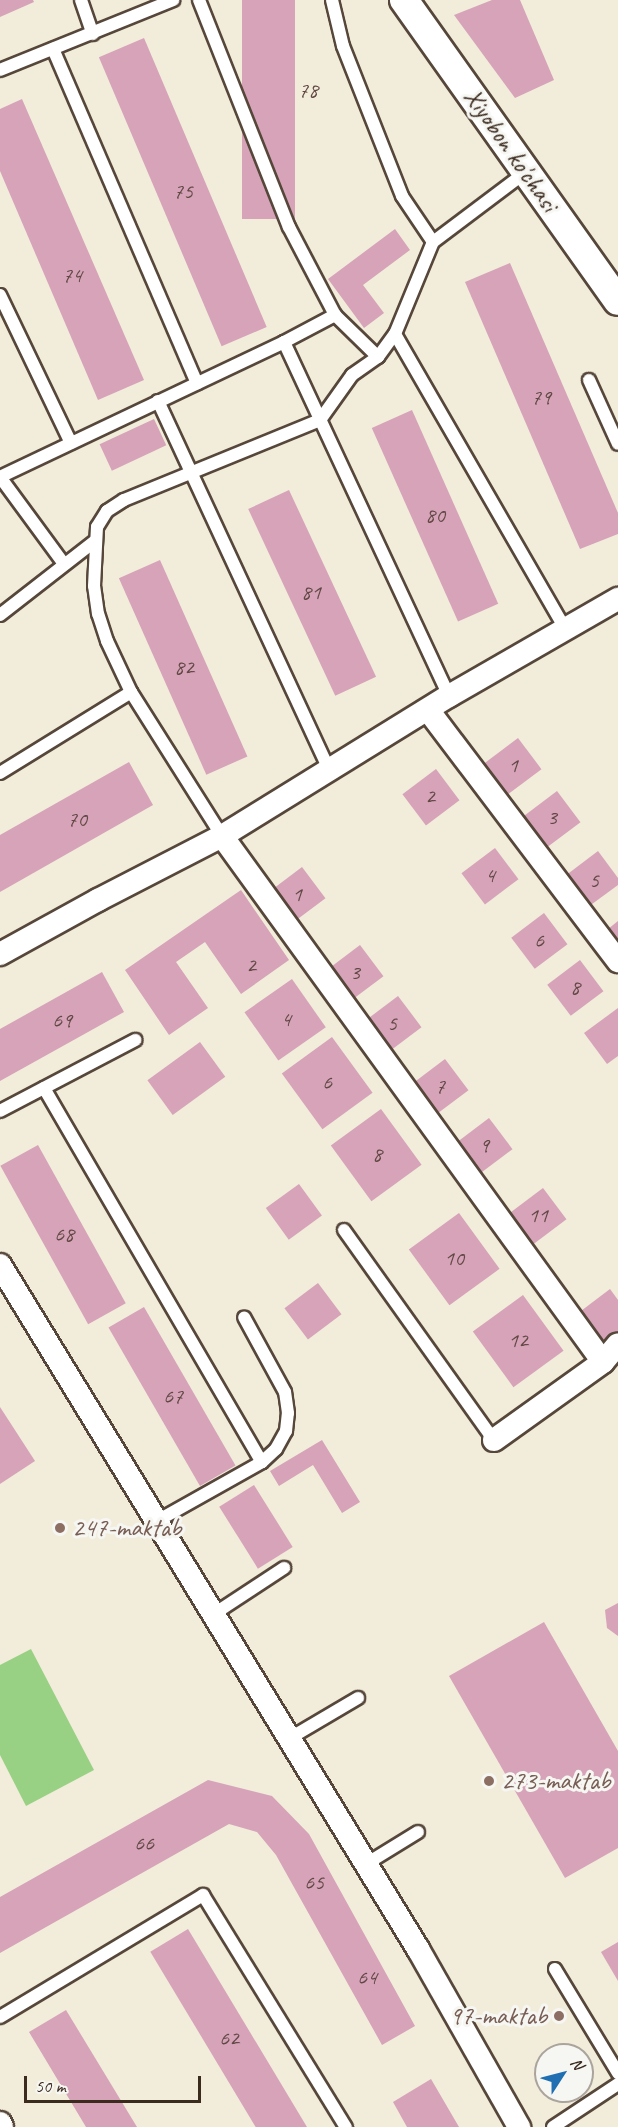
<!DOCTYPE html>
<style>
body{margin:0}
#map{position:relative;width:618px;height:2127px;overflow:hidden;background:#f2ecdb;font-family:Caveat,sans-serif}
div>[style]{position:absolute}
[style*='--x']{left:calc(var(--x)*1px);top:calc(var(--y)*1px);width:calc(var(--w)*1px);rotate:calc(var(--a)*1deg)}
.green>*{inset:0;background:#98d184}
.building>*{inset:0;background:#d6a3b9;transform-origin:0 0}
.roads{filter:drop-shadow(2px 0 #56473a) drop-shadow(-2px 0 #56473a) drop-shadow(0 2px #56473a) drop-shadow(0 -2px #56473a)}
.service>*{height:12px;margin:-6px;padding:0 6px;transform-origin:6px;border-radius:6px;background:#fff}
.minor>*{height:22px;margin:-11px;padding:0 11px;transform-origin:11px;border-radius:11px;background:#fff}
.tertiary>*{height:28px;margin:-14px;padding:0 14px;transform-origin:14px;border-radius:14px;background:#fff}
.dots>*{width:16px;height:16px;translate:-50% -50%;box-sizing:border-box;border:3px solid #f6f6f2;border-radius:50%}
span{translate:-50% -50%;white-space:nowrap;text-align:center;line-height:1.15;-webkit-text-stroke:6px #f6f6f2;paint-order:stroke}
.number-label{font-size:22px;color:#624845}
.number-label span{-webkit-text-stroke-width:0}
.street-label{font-size:26px;color:#3b2a1e}
.education-label{font-size:26px;color:#785e54}
.left{translate:0 -50%;text-align:left}
.right{translate:-100% -50%;text-align:right}
.north{position:absolute;left:534px;top:2043px;width:60px;height:60px;box-sizing:border-box;background:#f6f6f2;border:2px solid #aba49d;border-radius:50%;rotate:54deg;font-size:16px;font-weight:700;line-height:24px;text-align:center;color:#3b2a1e}
.north::after{content:'';display:block;margin:auto;width:21px;height:27px;background:#1f6fb2;clip-path:polygon(50% 0,100% 100%,50% 72%,0 100%)}
.scale{position:absolute;left:24px;top:2076px;width:177px;height:27px;box-sizing:border-box;border:3px solid #3b2a1e;border-top:0;padding-left:8px;font-size:18px;line-height:21px;white-space:nowrap;color:#3b2a1e;-webkit-text-stroke:4px #f6f6f2;paint-order:stroke}
</style>
<div id="map">
<div class="green">
<div style="clip-path:polygon(31px 1649px,94px 1770px,26px 1806px,0 1755px,0 1665px)"></div>
</div>
<div class="building">
<div style="clip-path:polygon(0 0,33px 0,34px 2px,0 17px)"></div>
<div style="left:242px;top:0;width:53px;height:219px"></div>
<div style="clip-path:polygon(492px 0,520px 0,554px 80px,515px 98px,454px 15px)"></div>
<div style="left:144px;top:38px;width:314px;height:49px;rotate:67deg"></div>
<div style="clip-path:polygon(22px 99px,144px 380px,98px 400px,0 171px,0 109px)"></div>
<div style="clip-path:polygon(395px 229px,410px 250px,363px 285px,384px 313px,364px 328px,328px 279px)"></div>
<div style="clip-path:polygon(510px 263px,618px 513px,618px 534px,580px 549px,465px 282px)"></div>
<div style="left:412px;top:410px;width:212px;height:44px;rotate:66deg"></div>
<div style="left:154px;top:419px;width:29px;height:60px;rotate:65deg"></div>
<div style="left:289px;top:490px;width:206px;height:45px;rotate:65deg"></div>
<div style="left:160px;top:560px;width:215px;height:45px;rotate:66deg"></div>
<div style="left:518px;top:738px;width:39px;height:42px;rotate:53deg"></div>
<div style="clip-path:polygon(129px 762px,153px 805px,0 892px,0 835px)"></div>
<div style="left:436px;top:769px;width:39px;height:42px;rotate:53deg"></div>
<div style="left:557px;top:791px;width:39px;height:41px;rotate:53deg"></div>
<div style="left:495px;top:848px;width:39px;height:42px;rotate:53deg"></div>
<div style="clip-path:polygon(598px 851px,618px 878px,618px 885px,588px 907px,565px 876px)"></div>
<div style="left:302px;top:867px;width:39px;height:41px;rotate:53deg"></div>
<div style="clip-path:polygon(241px 890px,289px 960px,241px 994px,205px 942px,176px 962px,208px 1008px,169px 1035px,125px 970px)"></div>
<div style="left:544px;top:913px;width:39px;height:41px;rotate:53deg"></div>
<div style="clip-path:polygon(618px 921px,618px 943px,608px 929px)"></div>
<div style="left:360px;top:945px;width:39px;height:41px;rotate:53deg"></div>
<div style="left:580px;top:960px;width:39px;height:41px;rotate:53deg"></div>
<div style="clip-path:polygon(102px 972px,124px 1012px,0 1081px,0 1029px)"></div>
<div style="left:292px;top:979px;width:59px;height:58px;rotate:55deg"></div>
<div style="left:398px;top:996px;width:39px;height:42px;rotate:53deg"></div>
<div style="clip-path:polygon(618px 1008px,618px 1056px,607px 1064px,584px 1033px)"></div>
<div style="left:332px;top:1037px;width:69px;height:62px;rotate:54deg"></div>
<div style="left:200px;top:1042px;width:43px;height:65px;rotate:54deg"></div>
<div style="left:445px;top:1059px;width:39px;height:41px;rotate:53deg"></div>
<div style="left:381px;top:1109px;width:69px;height:62px;rotate:54deg"></div>
<div style="left:489px;top:1118px;width:39px;height:41px;rotate:53deg"></div>
<div style="left:38px;top:1145px;width:181px;height:43px;rotate:61deg"></div>
<div style="left:299px;top:1184px;width:39px;height:41px;rotate:54deg"></div>
<div style="left:543px;top:1188px;width:39px;height:42px;rotate:53deg"></div>
<div style="left:459px;top:1213px;width:69px;height:62px;rotate:54deg"></div>
<div style="left:318px;top:1283px;width:39px;height:42px;rotate:53deg"></div>
<div style="clip-path:polygon(610px 1289px,618px 1300px,618px 1332px,600px 1346px,577px 1314px)"></div>
<div style="left:523px;top:1295px;width:69px;height:62px;rotate:54deg"></div>
<div style="left:144px;top:1307px;width:183px;height:41px;rotate:60deg"></div>
<div style="clip-path:polygon(0 1407px,35px 1461px,0 1484px)"></div>
<div style="clip-path:polygon(322px 1440px,360px 1502px,342px 1513px,313px 1465px,279px 1486px,270px 1471px)"></div>
<div style="left:254px;top:1485px;width:73px;height:41px;rotate:58deg"></div>
<div style="clip-path:polygon(618px 1603px,618px 1636px,607px 1628px,605px 1610px)"></div>
<div style="clip-path:polygon(544px 1622px,618px 1751px,618px 1848px,565px 1878px,449px 1676px)"></div>
<div style="clip-path:polygon(208px 1780px,272px 1796px,309px 1834px,415px 2026px,382px 2045px,276px 1855px,257px 1832px,229px 1824px,0 1953px,0 1897px)"></div>
<div style="left:188px;top:1929px;width:232px;height:44px;rotate:59deg"></div>
<div style="clip-path:polygon(618px 1942px,618px 1981px,601px 1952px)"></div>
<div style="clip-path:polygon(66px 2010px,137px 2127px,86px 2127px,29px 2032px)"></div>
<div style="clip-path:polygon(431px 2079px,459px 2127px,407px 2127px,393px 2102px)"></div>
</div>
<div class="roads">
<div class="service">
<div style="--x:81;--y:0;--w:36;--a:71"></div>
<div style="--x:199;--y:0;--w:244;--a:68.4"></div>
<div style="--x:289;--y:227;--w:99;--a:62.4"></div>
<div style="--x:332;--y:0;--w:47;--a:76.6"></div>
<div style="--x:343;--y:46;--w:161;--a:68.5"></div>
<div style="--x:402;--y:196;--w:55;--a:56"></div>
<div style="--x:53;--y:49;--w:364;--a:66.7"></div>
<div style="--x:0;--y:70;--w:187;--a:-22"></div>
<div style="--x:0;--y:295;--w:164;--a:64.4"></div>
<div style="--x:395;--y:334;--w:340;--a:60"></div>
<div style="--x:284;--y:342;--w:391;--a:65"></div>
<div style="--x:589;--y:380;--w:70;--a:65.6"></div>
<div style="--x:158;--y:401;--w:409;--a:65.1"></div>
<div style="--x:64;--y:564;--w:108;--a:-126.3"></div>
<div style="--x:0;--y:477;--w:314;--a:-25.4"></div>
<div style="--x:284;--y:342;--w:58;--a:-27.9"></div>
<div style="--x:335;--y:315;--w:60;--a:44.3"></div>
<div style="--x:378;--y:357;--w:29;--a:-54"></div>
<div style="--x:395;--y:334;--w:100;--a:-67.6"></div>
<div style="--x:433;--y:242;--w:116;--a:-37"></div>
<div style="--x:0;--y:615;--w:120;--a:-37.9"></div>
<div style="--x:0;--y:773;--w:154;--a:-31.7"></div>
<div style="--x:222;--y:836;--w:170;--a:-122.3"></div>
<div style="--x:131;--y:692;--w:56;--a:-115.2"></div>
<div style="--x:107;--y:641;--w:28;--a:-108"></div>
<div style="--x:98;--y:614;--w:28;--a:-98"></div>
<div style="--x:94;--y:586;--w:59;--a:-87.1"></div>
<div style="--x:97;--y:527;--w:19;--a:-58"></div>
<div style="--x:107;--y:511;--w:20;--a:-33"></div>
<div style="--x:124;--y:500;--w:212;--a:-22.2"></div>
<div style="--x:320;--y:420;--w:55;--a:-54.6"></div>
<div style="--x:352;--y:375;--w:32;--a:-35"></div>
<div style="--x:44;--y:1088;--w:433;--a:59.8"></div>
<div style="--x:0;--y:1111;--w:153;--a:-27.7"></div>
<div style="--x:344;--y:1230;--w:258;--a:54.5"></div>
<div style="--x:157;--y:1521;--w:120;--a:-29.3"></div>
<div style="--x:262;--y:1462;--w:19;--a:-43"></div>
<div style="--x:276;--y:1449;--w:21;--a:-61"></div>
<div style="--x:286;--y:1431;--w:18;--a:-84"></div>
<div style="--x:288;--y:1413;--w:21;--a:-98"></div>
<div style="--x:285;--y:1392;--w:85;--a:-118.7"></div>
<div style="--x:214;--y:1614;--w:84;--a:-33.3"></div>
<div style="--x:290;--y:1738;--w:79;--a:-30.5"></div>
<div style="--x:366;--y:1864;--w:61;--a:-31.6"></div>
<div style="--x:555;--y:1969;--w:122;--a:58.8"></div>
<div style="--x:0;--y:2017;--w:237;--a:-31"></div>
<div style="--x:203;--y:1895;--w:273;--a:58.4"></div>
<div style="--x:553;--y:2127;--w:78;--a:-33.5"></div>
</div>
<div class="minor">
<div style="--x:428;--y:710;--w:315;--a:52.9"></div>
<div style="--x:222;--y:836;--w:649;--a:54.08"></div>
<div style="--x:0;--y:954;--w:112;--a:-28.9"></div>
<div style="--x:98;--y:900;--w:140;--a:-27.3"></div>
<div style="--x:222;--y:836;--w:267;--a:-31.7"></div>
<div style="--x:449;--y:696;--w:195;--a:-29.9"></div>
<div style="--x:0;--y:1265;--w:802;--a:58.57"></div>
<div style="--x:418;--y:1949;--w:205;--a:60.4"></div>
<div style="--x:494;--y:1440;--w:134;--a:-35.6"></div>
<div style="--x:603;--y:1362;--w:23;--a:-50"></div>
<div style="--x:0;--y:2123;--w:4;--a:63"></div>
</div>
<div class="tertiary">
<div style="--x:404;--y:0;--w:369;--a:54.6"></div>
</div>
</div>
<div class="dots">
<div style="left:60px;top:1528px;background:#8d6e63"></div>
<div style="left:489px;top:1781px;background:#8d6e63"></div>
<div style="left:559px;top:2016px;background:#8d6e63"></div>
</div>
<div class="number-label">
<span style="left:308px;top:91px">78</span>
<span style="left:183px;top:192px">75</span>
<span style="left:72px;top:276px">74</span>
<span style="left:541px;top:398px">79</span>
<span style="left:435px;top:516px">80</span>
<span style="left:311px;top:593px">81</span>
<span style="left:184px;top:668px">82</span>
<span style="left:513px;top:766px">1</span>
<span style="left:430px;top:797px">2</span>
<span style="left:552px;top:818px">3</span>
<span style="left:77px;top:820px">70</span>
<span style="left:490px;top:876px">4</span>
<span style="left:594px;top:881px">5</span>
<span style="left:297px;top:895px">1</span>
<span style="left:539px;top:941px">6</span>
<span style="left:251px;top:966px">2</span>
<span style="left:355px;top:973px">3</span>
<span style="left:575px;top:988px">8</span>
<span style="left:286px;top:1020px">4</span>
<span style="left:62px;top:1021px">69</span>
<span style="left:392px;top:1024px">5</span>
<span style="left:327px;top:1083px">6</span>
<span style="left:440px;top:1087px">7</span>
<span style="left:484px;top:1146px">9</span>
<span style="left:377px;top:1155px">8</span>
<span style="left:538px;top:1216px">11</span>
<span style="left:64px;top:1235px">68</span>
<span style="left:454px;top:1259px">10</span>
<span style="left:518px;top:1341px">12</span>
<span style="left:173px;top:1397px">67</span>
<span style="left:144px;top:1844px">66</span>
<span style="left:314px;top:1883px">65</span>
<span style="left:367px;top:1978px">64</span>
<span style="left:229px;top:2039px">62</span>
</div>
<div class="street-label">
<span style="left:511px;top:150px;rotate:55deg">Xiyobon ko'chasi</span>
</div>
<div class="education-label">
<span class="left" style="left:72px;top:1528px">247-maktab</span>
<span class="left" style="left:501px;top:1781px">273-maktab</span>
<span class="right" style="left:547px;top:2016px">97-maktab</span>
</div>
<div class="north">N</div>
<div class="scale">50 m</div>
</div>
